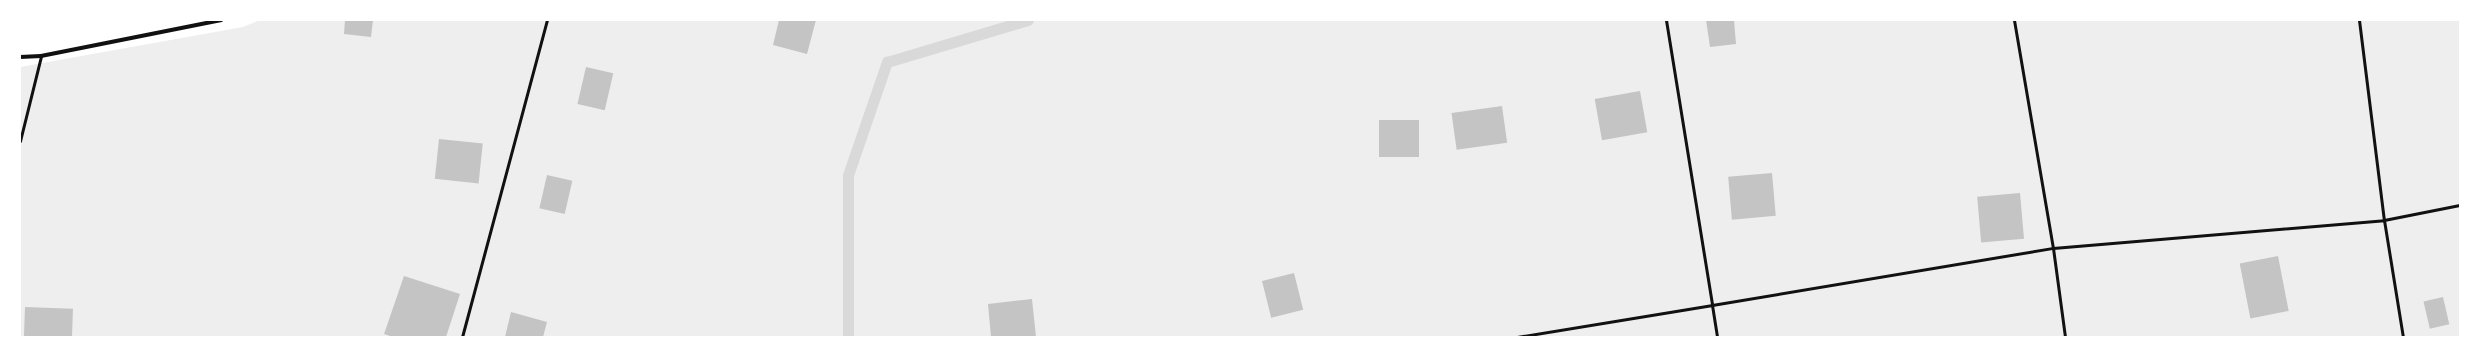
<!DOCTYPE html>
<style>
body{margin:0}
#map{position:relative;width:2480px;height:357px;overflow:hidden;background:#fff;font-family:Overpass,sans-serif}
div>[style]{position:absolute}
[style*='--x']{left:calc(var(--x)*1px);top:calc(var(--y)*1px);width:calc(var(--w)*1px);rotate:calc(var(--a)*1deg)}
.green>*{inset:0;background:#eee}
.stream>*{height:11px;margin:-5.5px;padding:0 5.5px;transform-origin:5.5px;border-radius:5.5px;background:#d9d9d9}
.building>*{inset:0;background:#c4c4c4;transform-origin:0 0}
.service>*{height:3px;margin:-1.5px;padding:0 1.5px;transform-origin:1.5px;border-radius:1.5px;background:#111}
.minor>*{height:4px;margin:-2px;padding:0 2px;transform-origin:2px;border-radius:2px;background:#111}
span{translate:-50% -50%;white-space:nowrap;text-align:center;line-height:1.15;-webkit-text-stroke:4px #fff;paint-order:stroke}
.frame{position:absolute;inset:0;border:21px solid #fff;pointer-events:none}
</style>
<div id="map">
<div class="green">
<div style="clip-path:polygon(260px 20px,2460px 20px,2460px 337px,20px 337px,20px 67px,243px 27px)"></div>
</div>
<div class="stream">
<div style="--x:848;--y:337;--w:162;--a:-90"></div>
<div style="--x:848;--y:175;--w:120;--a:-71"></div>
<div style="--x:887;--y:62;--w:147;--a:-16.6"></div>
</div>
<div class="building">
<div style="clip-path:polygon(345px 20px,373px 20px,371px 37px,344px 34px)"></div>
<div style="clip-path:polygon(779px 20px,816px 20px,807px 54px,773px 45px)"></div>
<div style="clip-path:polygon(1706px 20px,1734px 20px,1736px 44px,1710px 47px)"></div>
<div style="left:586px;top:67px;width:28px;height:38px;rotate:13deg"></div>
<div style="left:1640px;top:91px;width:42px;height:46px;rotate:80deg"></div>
<div style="left:1502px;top:106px;width:37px;height:51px;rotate:82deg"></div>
<div style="left:1379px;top:120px;width:40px;height:37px"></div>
<div style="left:439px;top:139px;width:44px;height:40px;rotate:6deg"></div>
<div style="left:1772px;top:173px;width:43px;height:44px;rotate:85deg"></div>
<div style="left:547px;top:175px;width:26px;height:34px;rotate:13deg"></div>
<div style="left:2020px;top:193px;width:46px;height:43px;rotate:85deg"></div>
<div style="left:2278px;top:256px;width:56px;height:39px;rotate:79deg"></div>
<div style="left:1294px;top:273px;width:38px;height:33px;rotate:76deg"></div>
<div style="clip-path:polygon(404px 276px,460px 294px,446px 337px,393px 337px,384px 334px)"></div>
<div style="left:2443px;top:297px;width:28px;height:20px;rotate:77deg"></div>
<div style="clip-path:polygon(1032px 299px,1036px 337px,991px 337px,988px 304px)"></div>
<div style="left:25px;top:307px;width:48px;height:30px;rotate:2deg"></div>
<div style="clip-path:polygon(511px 312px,547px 322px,543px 337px,505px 337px)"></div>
</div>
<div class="service">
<div style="--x:1666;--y:20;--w:289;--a:80.8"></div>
<div style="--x:1712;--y:305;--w:346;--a:-9.5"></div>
<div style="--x:2053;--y:248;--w:332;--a:-4.8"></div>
<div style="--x:2384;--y:220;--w:77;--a:-11.2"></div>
<div style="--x:2014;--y:20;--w:231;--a:80.3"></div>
<div style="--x:2053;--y:248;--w:90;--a:82.3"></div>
<div style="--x:2359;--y:20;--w:202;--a:82.9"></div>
<div style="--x:2384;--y:220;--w:119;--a:80.8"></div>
<div style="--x:20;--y:141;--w:88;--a:-76.1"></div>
<div style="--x:462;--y:337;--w:328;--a:-75"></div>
<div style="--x:1517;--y:337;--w:198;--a:-9.3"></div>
<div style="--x:1712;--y:305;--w:32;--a:81"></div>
</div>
<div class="minor">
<div style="--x:20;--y:57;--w:21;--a:-3"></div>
<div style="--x:41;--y:56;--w:184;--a:-11.3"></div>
</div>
<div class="frame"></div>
</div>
